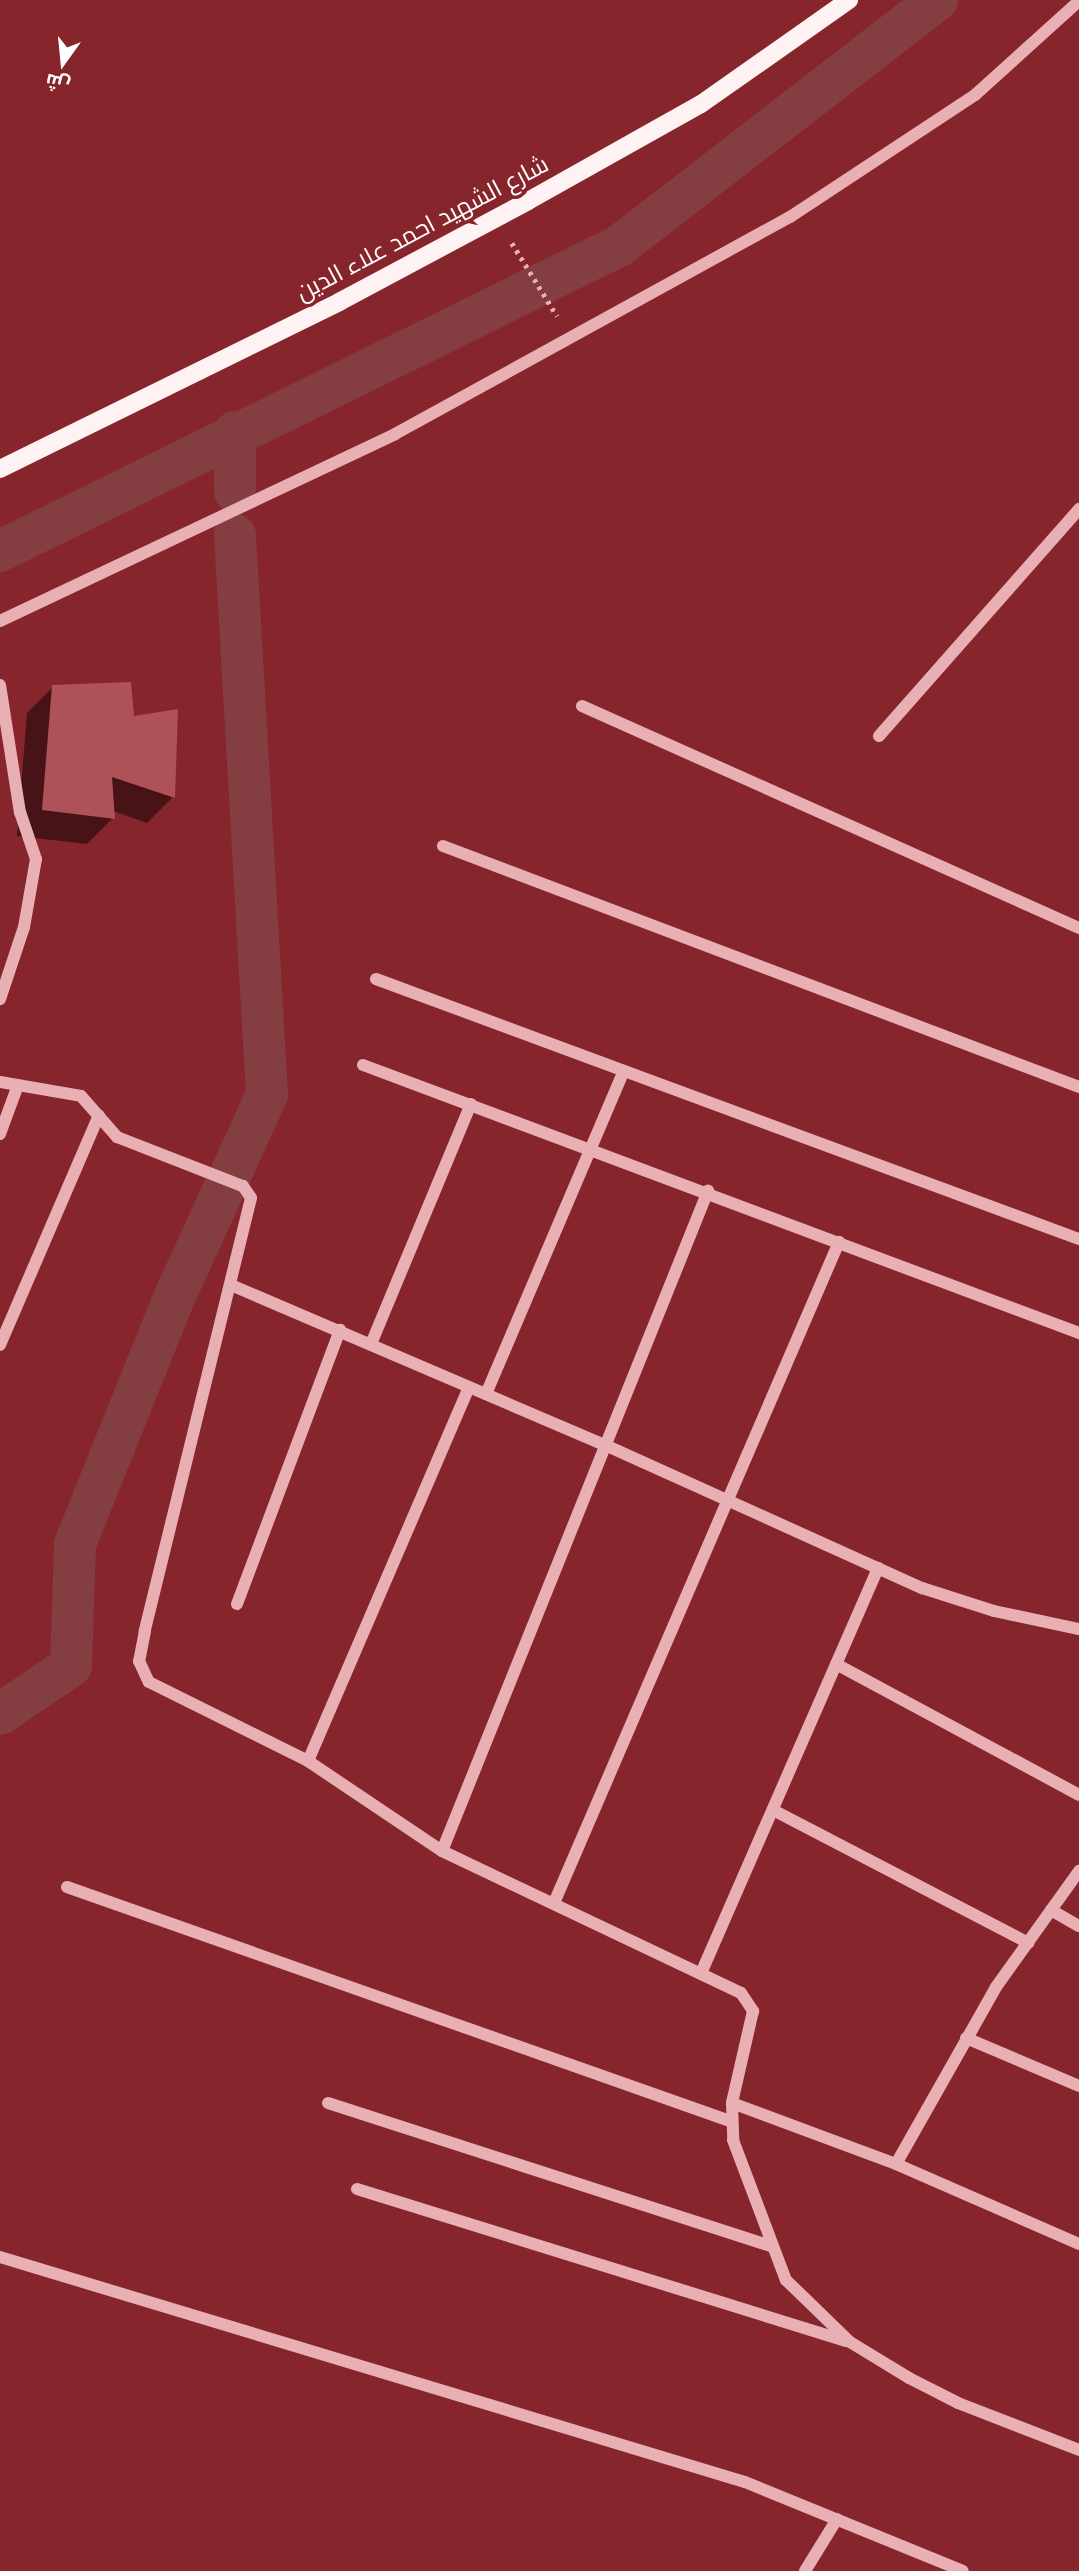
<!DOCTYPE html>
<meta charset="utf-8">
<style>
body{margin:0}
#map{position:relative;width:1079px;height:2571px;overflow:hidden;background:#86252b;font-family:Raleway,Cairo,sans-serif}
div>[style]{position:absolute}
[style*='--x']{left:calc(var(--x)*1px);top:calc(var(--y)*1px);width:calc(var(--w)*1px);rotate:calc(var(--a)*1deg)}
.shadow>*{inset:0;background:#0007}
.canal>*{height:42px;margin:-21px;padding:0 21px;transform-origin:21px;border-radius:21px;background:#843d41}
.building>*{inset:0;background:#af5158}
.path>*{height:4.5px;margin-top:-2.25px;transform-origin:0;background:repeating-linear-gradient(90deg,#e8b0b4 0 3.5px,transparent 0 8.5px)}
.minor>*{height:12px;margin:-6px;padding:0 6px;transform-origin:6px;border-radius:6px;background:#e8b0b4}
.major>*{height:18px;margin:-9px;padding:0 9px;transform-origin:9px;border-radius:9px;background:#fef2f2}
span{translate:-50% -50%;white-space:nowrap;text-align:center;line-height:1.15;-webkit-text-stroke:7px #86252b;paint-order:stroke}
.street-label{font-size:24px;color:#fff}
.north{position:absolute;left:28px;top:28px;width:70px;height:70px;-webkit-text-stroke:5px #86252b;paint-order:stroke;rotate:195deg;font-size:19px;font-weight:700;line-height:28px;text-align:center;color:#fff}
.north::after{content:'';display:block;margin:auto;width:24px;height:32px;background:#fff;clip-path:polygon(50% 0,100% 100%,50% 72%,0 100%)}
</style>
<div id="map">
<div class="shadow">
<div style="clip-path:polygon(53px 687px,132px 718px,176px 711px,173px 797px,147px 823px,113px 811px,113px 818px,87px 844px,17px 836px,27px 713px)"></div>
</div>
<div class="canal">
<div style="--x:235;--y:492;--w:60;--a:-90"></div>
<div style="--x:0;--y:551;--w:690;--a:-26.23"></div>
<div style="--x:619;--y:246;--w:402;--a:-37.7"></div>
<div style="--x:0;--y:1714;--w:86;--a:-34.1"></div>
<div style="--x:71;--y:1666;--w:122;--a:-88.1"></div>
<div style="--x:75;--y:1544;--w:263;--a:-68.1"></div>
<div style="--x:173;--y:1300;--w:226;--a:-65.4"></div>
<div style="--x:267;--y:1095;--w:561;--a:-93.27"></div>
</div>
<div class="building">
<div style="clip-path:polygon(131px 682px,134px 716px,178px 709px,175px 798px,112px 777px,115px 819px,42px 810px,52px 685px)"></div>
</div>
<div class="path">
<div style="--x:512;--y:243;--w:86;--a:58.3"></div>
</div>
<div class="minor">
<div style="--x:0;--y:621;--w:437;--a:-25.3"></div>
<div style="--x:395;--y:434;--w:451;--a:-28.8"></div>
<div style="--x:790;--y:217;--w:222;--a:-33.4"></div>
<div style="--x:975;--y:95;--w:140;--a:-42.1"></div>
<div style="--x:0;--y:685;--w:129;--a:81.1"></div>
<div style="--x:20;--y:812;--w:50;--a:71.2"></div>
<div style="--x:36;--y:859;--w:69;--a:100"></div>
<div style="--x:24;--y:927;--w:76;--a:108.4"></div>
<div style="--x:582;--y:706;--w:544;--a:24.07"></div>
<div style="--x:879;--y:736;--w:303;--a:-48.6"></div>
<div style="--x:443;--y:846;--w:680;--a:20.75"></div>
<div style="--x:376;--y:979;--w:750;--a:20.3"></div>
<div style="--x:363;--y:1065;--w:765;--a:20.52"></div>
<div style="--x:0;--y:1082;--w:82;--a:9.8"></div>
<div style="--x:81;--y:1096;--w:55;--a:48.7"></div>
<div style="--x:117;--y:1137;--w:135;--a:21.3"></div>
<div style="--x:243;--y:1186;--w:14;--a:56"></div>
<div style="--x:251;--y:1198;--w:446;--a:103.8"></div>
<div style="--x:145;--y:1631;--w:31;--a:101"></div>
<div style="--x:139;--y:1661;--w:23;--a:65"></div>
<div style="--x:149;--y:1682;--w:178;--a:26.4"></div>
<div style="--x:308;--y:1761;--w:161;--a:33.9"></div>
<div style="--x:442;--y:1851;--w:331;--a:25.4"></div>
<div style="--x:741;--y:1993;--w:22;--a:56"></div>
<div style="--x:753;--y:2011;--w:94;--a:102.9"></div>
<div style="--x:732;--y:2103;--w:37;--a:88"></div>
<div style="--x:733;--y:2140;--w:150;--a:69.3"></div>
<div style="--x:786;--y:2280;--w:89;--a:44.1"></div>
<div style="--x:850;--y:2342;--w:69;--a:31.4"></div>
<div style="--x:909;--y:2378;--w:55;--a:27"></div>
<div style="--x:958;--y:2403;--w:130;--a:21.2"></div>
<div style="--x:0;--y:1134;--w:52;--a:-69.8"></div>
<div style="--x:231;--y:1285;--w:407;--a:23.2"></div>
<div style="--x:605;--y:1445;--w:348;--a:24.3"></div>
<div style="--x:922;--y:1588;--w:76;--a:17.7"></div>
<div style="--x:994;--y:1611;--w:87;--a:12"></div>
<div style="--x:371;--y:1344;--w:260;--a:-67.4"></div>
<div style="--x:0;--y:1345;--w:250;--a:-66.7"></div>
<div style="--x:486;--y:1394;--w:351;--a:-66.9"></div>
<div style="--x:237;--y:1604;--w:293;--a:-69.4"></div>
<div style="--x:836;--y:1664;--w:276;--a:28.3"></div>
<div style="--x:308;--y:1761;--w:407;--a:-66.7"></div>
<div style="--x:773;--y:1810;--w:288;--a:27.5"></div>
<div style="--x:442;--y:1851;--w:712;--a:-68.05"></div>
<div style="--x:67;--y:1887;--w:703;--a:19.44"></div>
<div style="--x:554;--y:1903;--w:720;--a:-66.68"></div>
<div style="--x:1051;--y:1910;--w:32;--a:30"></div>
<div style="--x:702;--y:1971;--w:440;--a:-66.4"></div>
<div style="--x:966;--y:2038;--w:123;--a:23"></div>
<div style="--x:328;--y:2103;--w:465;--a:17.9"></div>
<div style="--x:732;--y:2103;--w:175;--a:20.4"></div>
<div style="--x:896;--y:2164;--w:200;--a:23.6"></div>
<div style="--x:896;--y:2164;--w:203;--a:-60.5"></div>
<div style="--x:996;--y:1987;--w:143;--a:-54.4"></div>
<div style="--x:357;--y:2189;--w:512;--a:17.27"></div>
<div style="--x:0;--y:2257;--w:778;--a:16.81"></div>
<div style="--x:745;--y:2482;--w:235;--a:22.2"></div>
<div style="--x:805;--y:2571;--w:61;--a:-58.4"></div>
</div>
<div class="major">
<div style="--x:0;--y:469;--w:378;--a:-26.2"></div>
<div style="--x:339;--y:302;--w:214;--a:-28.1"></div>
<div style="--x:528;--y:201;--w:198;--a:-29.3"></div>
<div style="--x:701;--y:104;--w:181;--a:-35.1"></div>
</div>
<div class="street-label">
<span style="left:422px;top:228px;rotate:-28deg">شارع الشهيد احمد علاء الدين</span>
</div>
<div class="north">ش</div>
</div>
